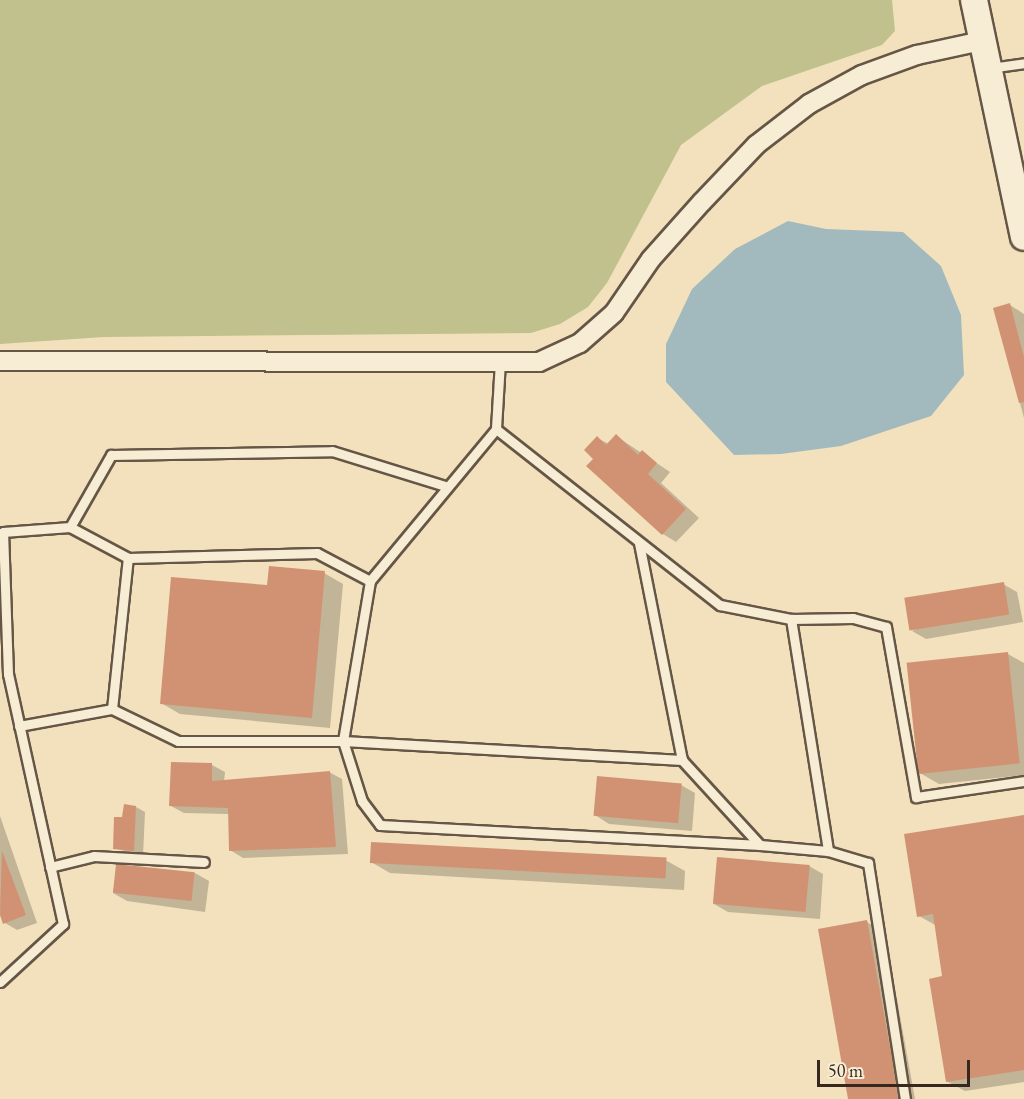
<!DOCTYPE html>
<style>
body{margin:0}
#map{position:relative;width:1024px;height:1099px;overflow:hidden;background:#f3e1bd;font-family:"EB Garamond",serif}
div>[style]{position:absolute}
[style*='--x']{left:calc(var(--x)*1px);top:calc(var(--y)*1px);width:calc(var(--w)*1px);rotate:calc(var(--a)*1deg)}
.green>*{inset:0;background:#c0c18d}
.water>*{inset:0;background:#a2babd}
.shadow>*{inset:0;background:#0003}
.building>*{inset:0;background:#d19273;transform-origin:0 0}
.roads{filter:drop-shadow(2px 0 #655646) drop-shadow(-2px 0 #655646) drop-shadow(0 2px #655646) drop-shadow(0 -2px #655646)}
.lane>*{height:9px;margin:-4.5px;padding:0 4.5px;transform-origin:4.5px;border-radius:4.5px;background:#f7ecd4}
.street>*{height:18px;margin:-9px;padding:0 9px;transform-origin:9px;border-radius:9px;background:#f7ecd4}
.secondary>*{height:26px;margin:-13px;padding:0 13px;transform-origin:13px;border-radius:13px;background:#f7ecd4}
span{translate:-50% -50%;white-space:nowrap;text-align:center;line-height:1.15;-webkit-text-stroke:4.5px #f7ecd4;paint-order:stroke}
.scale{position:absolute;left:817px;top:1060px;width:153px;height:27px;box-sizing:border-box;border:3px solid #36281f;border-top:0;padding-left:8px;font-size:18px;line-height:21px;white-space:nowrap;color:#36281f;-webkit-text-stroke:4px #f7ecd4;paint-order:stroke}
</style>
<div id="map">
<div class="green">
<div style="clip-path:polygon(0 0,892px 0,895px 31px,882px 45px,762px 86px,681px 145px,607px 283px,588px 307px,560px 324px,531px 333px,104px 337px,0 344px)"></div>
</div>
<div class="water">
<div style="clip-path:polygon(788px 221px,826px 229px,903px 232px,941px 266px,961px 315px,964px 375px,931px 416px,841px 446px,781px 454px,734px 455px,666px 382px,666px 344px,692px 289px,735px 249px)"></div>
</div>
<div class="shadow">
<div style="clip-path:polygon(1010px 305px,1024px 314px,1024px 418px,995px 309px)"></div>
<div style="clip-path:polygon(616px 436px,670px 472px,661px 483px,699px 518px,676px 542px,663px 534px,595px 459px,597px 438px,609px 444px)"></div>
<div style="clip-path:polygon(324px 573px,343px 584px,330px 728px,180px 714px,161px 703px,269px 587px)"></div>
<div style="clip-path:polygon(1003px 584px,1017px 592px,1023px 622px,926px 639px,912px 631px)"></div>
<div style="clip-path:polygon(1008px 654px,1024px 663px,1024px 775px,939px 784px,920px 773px)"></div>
<div style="clip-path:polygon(212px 765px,225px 772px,224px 782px,329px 772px,342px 779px,348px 854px,243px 858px,230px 850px,229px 814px,184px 813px,171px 806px)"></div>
<div style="clip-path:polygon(681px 785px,695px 793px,692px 831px,609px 824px,595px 815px)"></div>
<div style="clip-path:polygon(136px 807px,145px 812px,143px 856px,114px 848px,124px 819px)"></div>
<div style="clip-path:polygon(0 816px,37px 923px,17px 930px,5px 923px,0 911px)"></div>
<div style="clip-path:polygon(1024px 817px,1024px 1082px,965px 1091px,948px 1082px,944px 977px,937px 926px,919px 916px)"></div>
<div style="clip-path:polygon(667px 861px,685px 871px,684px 890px,390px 873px,371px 862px)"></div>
<div style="clip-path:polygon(117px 866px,195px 873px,209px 881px,205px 912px,127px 901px,113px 893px)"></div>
<div style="clip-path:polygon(809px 866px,823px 874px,820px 919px,728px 912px,714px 904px)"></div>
<div style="clip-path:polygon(867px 922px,885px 933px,915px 1099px,850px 1099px)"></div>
</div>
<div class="building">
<div style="clip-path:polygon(1010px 303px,1024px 357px,1024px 402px,1019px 403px,993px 308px)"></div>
<div style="clip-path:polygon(616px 434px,638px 455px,642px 450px,657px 463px,648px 474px,686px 509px,662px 535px,586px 466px,593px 459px,584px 450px,597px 436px,606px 445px)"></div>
<div style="clip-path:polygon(269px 566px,325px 571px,312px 718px,160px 704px,171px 577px,267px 585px)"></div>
<div style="left:1004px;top:582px;width:33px;height:101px;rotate:81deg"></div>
<div style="left:1008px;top:652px;width:112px;height:102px;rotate:84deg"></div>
<div style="clip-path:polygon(171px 762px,212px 763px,212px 781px,330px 771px,336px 847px,229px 851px,228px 808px,169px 806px)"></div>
<div style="left:597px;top:776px;width:85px;height:40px;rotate:5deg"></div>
<div style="clip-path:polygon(124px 804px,136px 806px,134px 851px,113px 849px,114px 817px,122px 817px)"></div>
<div style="clip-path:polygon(1024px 815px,1024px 1070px,946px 1082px,929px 979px,942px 976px,933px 914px,917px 917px,904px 834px)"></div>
<div style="left:371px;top:842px;width:296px;height:21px;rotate:3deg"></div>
<div style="clip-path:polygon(2px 851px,26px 915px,3px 924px,0 915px)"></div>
<div style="left:717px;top:857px;width:93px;height:47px;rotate:5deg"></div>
<div style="left:116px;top:864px;width:79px;height:29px;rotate:6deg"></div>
<div style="clip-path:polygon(867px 920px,891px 1053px,898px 1099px,848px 1099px,818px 929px)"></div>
</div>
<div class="roads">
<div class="lane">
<div style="--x:990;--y:68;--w:34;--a:-8"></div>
<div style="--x:500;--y:361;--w:68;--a:93.4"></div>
<div style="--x:496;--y:429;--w:285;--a:38.2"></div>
<div style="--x:720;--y:605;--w:72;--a:11.2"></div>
<div style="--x:791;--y:619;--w:62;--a:-0.9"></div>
<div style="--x:853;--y:618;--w:34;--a:15"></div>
<div style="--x:886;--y:627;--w:173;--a:80"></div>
<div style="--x:916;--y:797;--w:109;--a:-8.4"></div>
<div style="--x:496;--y:429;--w:197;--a:129.7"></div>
<div style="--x:370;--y:581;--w:162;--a:99.6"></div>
<div style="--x:343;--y:741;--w:63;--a:72.4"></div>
<div style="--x:362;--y:801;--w:30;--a:53"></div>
<div style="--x:380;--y:825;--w:381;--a:3"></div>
<div style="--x:760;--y:845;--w:68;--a:5"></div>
<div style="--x:828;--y:851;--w:42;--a:16.7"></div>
<div style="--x:868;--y:863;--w:239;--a:81.1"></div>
<div style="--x:70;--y:527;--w:66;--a:28.1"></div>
<div style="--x:639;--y:543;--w:221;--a:78.8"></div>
<div style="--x:682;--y:760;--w:115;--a:47.5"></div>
<div style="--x:791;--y:619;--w:235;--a:80.9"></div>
<div style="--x:112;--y:709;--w:152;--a:-84"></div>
<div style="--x:128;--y:558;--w:189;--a:-1.5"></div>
<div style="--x:317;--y:553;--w:60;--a:27.8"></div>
<div style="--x:19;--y:726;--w:95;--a:-10.4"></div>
<div style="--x:112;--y:709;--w:73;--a:25.9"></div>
<div style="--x:178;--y:741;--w:165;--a:0"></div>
<div style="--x:343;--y:741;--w:340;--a:3.2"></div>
<div style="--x:50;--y:867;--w:45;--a:-14"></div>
<div style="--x:94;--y:856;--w:110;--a:3.1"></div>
<div style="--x:0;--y:982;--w:86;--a:-42.6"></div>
<div style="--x:63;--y:924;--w:256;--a:-102.4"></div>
<div style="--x:8;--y:674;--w:142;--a:-92"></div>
<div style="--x:3;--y:532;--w:67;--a:-4.3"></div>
<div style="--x:70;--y:527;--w:83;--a:-60.3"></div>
<div style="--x:111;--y:455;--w:221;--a:-1"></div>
<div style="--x:332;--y:451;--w:121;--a:17.2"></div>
</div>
<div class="street">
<div style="--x:0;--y:361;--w:539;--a:0.11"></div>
<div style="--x:539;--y:362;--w:45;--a:-24.9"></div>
<div style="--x:580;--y:343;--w:45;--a:-41.4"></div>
<div style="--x:614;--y:313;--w:65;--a:-55.6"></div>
<div style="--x:651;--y:259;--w:76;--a:-48.2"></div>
<div style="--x:702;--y:202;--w:79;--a:-46.5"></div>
<div style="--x:756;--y:145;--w:67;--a:-37.7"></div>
<div style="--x:809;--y:104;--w:60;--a:-28.7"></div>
<div style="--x:862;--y:75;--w:59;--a:-20"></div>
<div style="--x:917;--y:55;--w:66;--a:-12.3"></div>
</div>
<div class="secondary">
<div style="--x:974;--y:0;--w:242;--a:78.1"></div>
</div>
</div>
<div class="scale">50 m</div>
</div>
